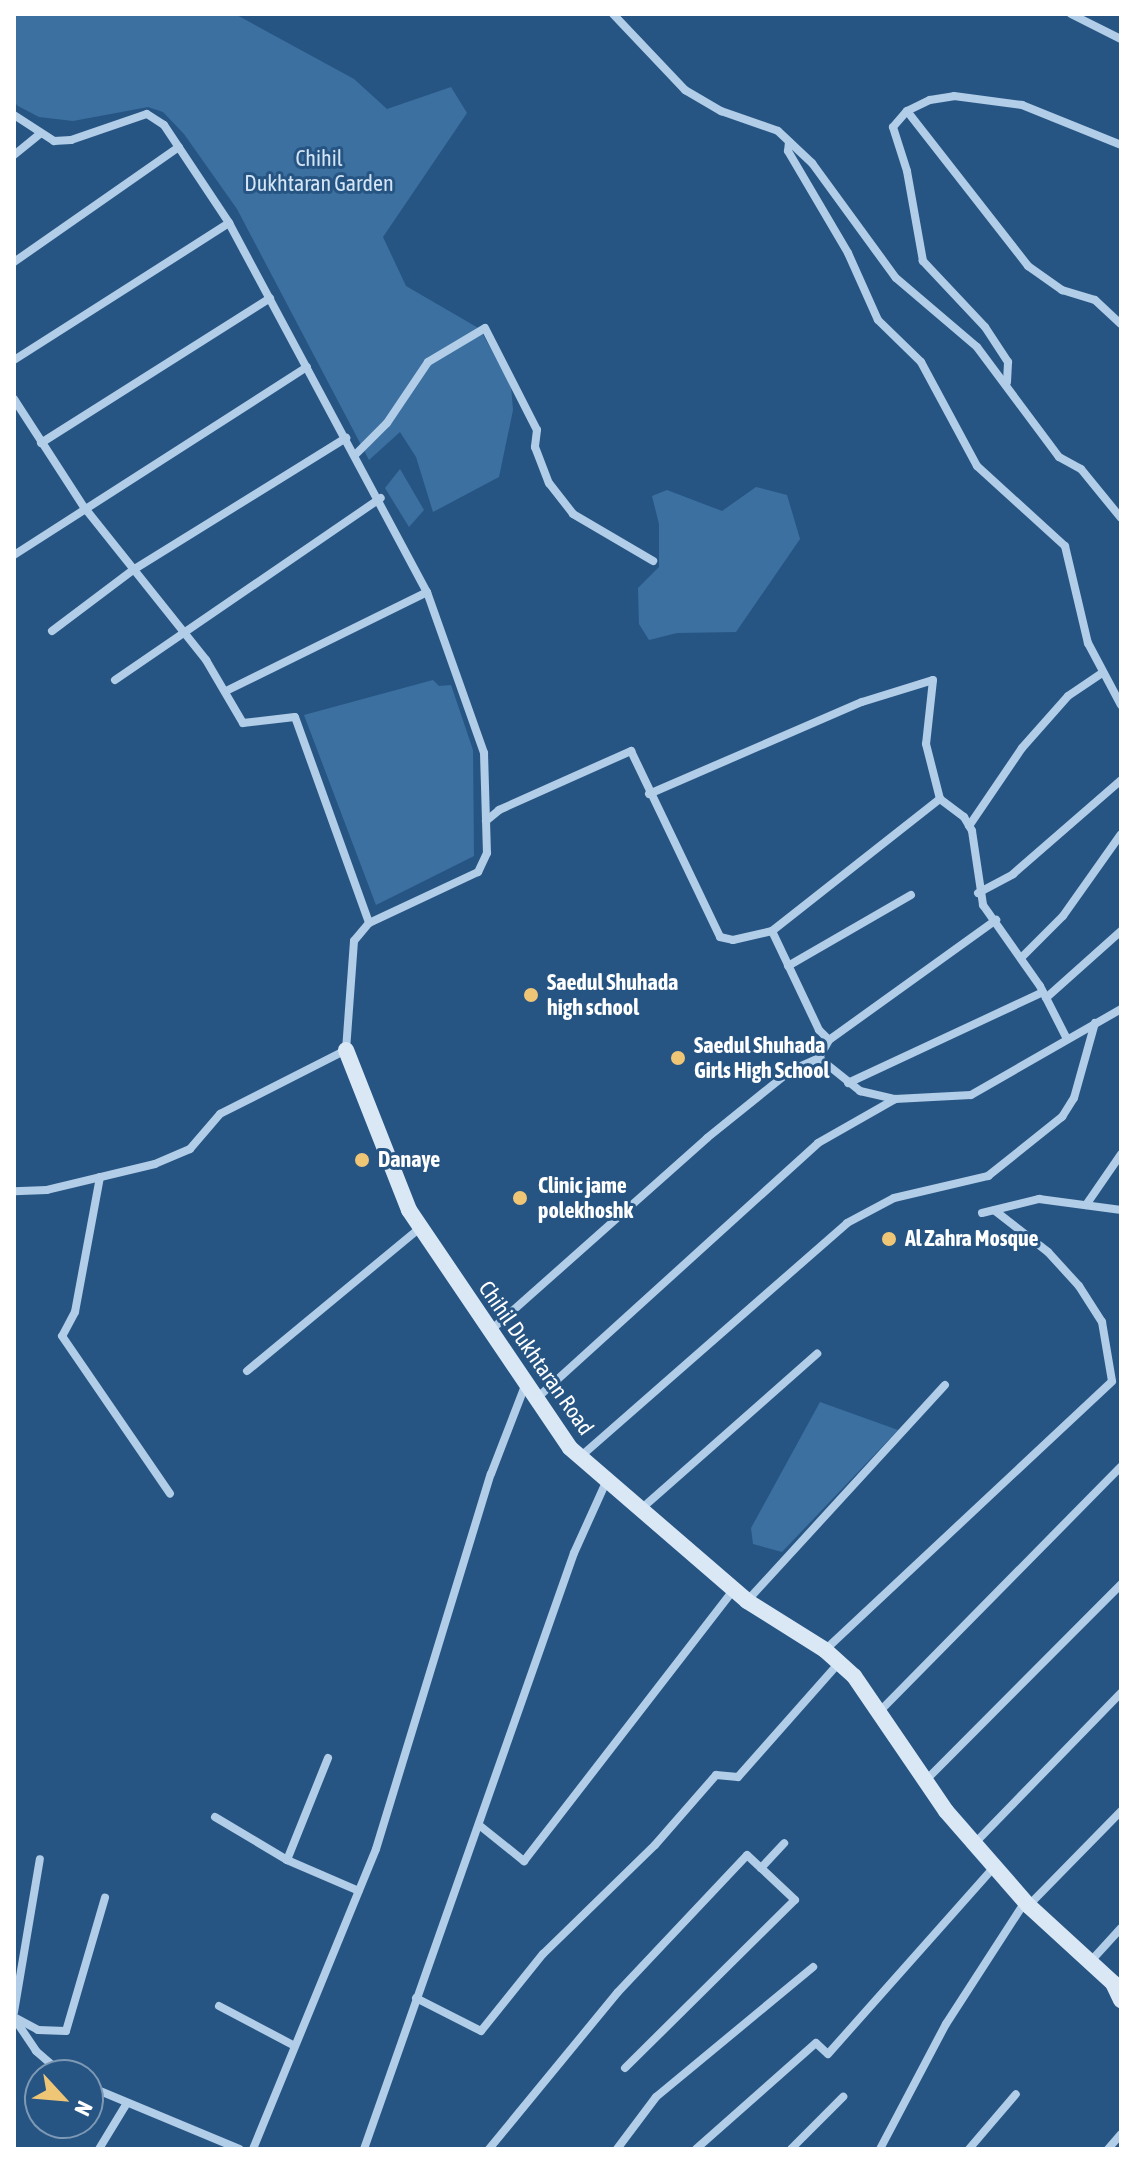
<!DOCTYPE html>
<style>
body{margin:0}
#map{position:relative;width:1135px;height:2163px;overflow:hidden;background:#275583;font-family:"Asap Condensed",sans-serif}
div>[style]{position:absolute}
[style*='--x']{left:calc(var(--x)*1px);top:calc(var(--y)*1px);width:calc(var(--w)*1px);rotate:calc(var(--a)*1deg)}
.green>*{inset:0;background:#3c70a0}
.street>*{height:8px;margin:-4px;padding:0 4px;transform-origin:4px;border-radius:4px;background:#b1cde7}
.secondary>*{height:16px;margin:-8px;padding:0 8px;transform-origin:8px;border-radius:8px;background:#dae8f6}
.dots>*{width:22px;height:22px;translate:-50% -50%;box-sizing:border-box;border:4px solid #275583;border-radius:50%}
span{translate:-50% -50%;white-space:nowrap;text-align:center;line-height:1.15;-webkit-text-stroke:6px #275583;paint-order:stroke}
.park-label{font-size:22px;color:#d4e5f6}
.poi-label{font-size:22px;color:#fff;font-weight:700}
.left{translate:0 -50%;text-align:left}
.street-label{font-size:22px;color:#fff}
.frame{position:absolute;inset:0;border:16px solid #fff;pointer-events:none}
.north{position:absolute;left:24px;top:2059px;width:80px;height:80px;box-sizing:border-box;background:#275583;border:2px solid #7d99b5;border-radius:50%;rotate:116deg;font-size:22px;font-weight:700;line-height:32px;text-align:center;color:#fff}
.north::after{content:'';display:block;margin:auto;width:28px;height:36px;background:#efc576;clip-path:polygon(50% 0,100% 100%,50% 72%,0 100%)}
</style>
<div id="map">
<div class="green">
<div style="clip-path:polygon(14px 14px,235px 14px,354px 79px,387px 109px,451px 87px,467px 113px,383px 237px,406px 286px,480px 329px,511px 386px,513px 410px,499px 477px,433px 512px,416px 457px,400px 432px,369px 460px,237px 209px,184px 134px,163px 112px,148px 107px,73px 121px,39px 117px,18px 106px,14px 102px)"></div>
<div style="clip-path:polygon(400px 469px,424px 510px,409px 527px,385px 488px)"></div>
<div style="clip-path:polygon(756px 487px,787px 495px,800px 539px,736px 632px,677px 633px,649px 640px,639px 624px,638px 588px,659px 567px,659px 524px,652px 496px,667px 490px,722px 511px)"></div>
<div style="clip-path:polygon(433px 680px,439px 686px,451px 685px,473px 750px,474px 856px,376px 905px,304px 715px)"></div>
<div style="clip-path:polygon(820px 1402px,898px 1430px,782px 1552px,753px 1544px,751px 1528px)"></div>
</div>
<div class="street">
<div style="--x:613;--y:14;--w:105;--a:46.5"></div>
<div style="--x:685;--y:90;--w:42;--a:30.3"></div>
<div style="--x:721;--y:111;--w:60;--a:19.3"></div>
<div style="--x:778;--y:131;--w:47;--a:43.3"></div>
<div style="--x:812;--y:163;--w:142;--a:53.9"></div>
<div style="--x:896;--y:278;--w:106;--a:40.4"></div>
<div style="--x:977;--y:347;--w:137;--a:53.3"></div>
<div style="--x:1059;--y:457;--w:25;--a:29"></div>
<div style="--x:1081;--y:469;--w:63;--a:50.8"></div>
<div style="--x:1071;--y:14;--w:56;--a:26.6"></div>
<div style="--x:907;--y:111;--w:197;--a:52"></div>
<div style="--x:1028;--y:266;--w:42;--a:35.2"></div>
<div style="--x:1062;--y:290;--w:34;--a:17"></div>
<div style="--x:1095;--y:300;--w:35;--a:43"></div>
<div style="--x:14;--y:115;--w:48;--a:33"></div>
<div style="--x:54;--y:141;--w:17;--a:-3"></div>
<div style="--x:71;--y:140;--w:80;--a:-18.9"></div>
<div style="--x:147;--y:114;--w:20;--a:33"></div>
<div style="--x:164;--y:125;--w:118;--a:56.4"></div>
<div style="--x:229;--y:223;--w:419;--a:61.8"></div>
<div style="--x:427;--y:592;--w:171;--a:70.5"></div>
<div style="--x:484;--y:753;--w:100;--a:88.3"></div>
<div style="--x:487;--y:853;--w:21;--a:115"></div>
<div style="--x:478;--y:872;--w:120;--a:154.9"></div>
<div style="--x:369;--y:923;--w:23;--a:130"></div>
<div style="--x:354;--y:941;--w:109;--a:94.2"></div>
<div style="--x:346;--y:1050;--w:141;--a:153.1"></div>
<div style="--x:220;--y:1114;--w:46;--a:130.6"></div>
<div style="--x:190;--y:1149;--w:38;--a:157"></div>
<div style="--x:155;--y:1164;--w:111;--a:166.5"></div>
<div style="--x:47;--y:1190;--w:33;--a:178"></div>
<div style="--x:789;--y:142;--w:9;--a:96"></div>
<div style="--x:788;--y:151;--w:118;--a:59.5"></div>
<div style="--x:848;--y:253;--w:73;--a:65.9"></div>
<div style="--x:878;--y:320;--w:60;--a:44.3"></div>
<div style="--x:921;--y:362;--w:118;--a:61.7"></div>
<div style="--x:977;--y:466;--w:119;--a:42.3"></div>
<div style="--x:1065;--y:546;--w:100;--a:76.7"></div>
<div style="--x:1088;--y:643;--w:70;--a:62"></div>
<div style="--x:14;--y:155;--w:33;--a:-39"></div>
<div style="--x:14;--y:262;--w:201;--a:-34.9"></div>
<div style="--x:14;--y:360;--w:255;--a:-32.5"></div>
<div style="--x:1007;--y:382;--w:20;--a:-87"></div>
<div style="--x:1008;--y:362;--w:42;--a:-123.3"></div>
<div style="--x:985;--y:327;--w:91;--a:-133.2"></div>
<div style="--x:923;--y:261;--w:91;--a:-100.1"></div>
<div style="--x:907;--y:171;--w:46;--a:-107.7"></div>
<div style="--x:893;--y:127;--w:21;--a:-49"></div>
<div style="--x:907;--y:111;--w:25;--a:-26"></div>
<div style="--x:930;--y:100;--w:24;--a:-9"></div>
<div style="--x:954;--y:96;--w:69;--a:7.5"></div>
<div style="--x:1022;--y:105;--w:107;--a:22"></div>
<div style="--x:14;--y:399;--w:129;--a:57.1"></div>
<div style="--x:84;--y:507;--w:196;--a:51.4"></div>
<div style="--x:206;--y:660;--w:73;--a:59.6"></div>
<div style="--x:243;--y:723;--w:52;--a:-6.6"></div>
<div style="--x:295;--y:717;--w:219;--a:70.2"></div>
<div style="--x:41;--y:443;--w:271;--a:-32.3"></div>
<div style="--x:355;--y:455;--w:45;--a:-45"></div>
<div style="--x:387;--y:423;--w:73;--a:-56.1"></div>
<div style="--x:428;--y:362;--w:66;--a:-30.8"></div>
<div style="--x:485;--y:328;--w:114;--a:63"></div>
<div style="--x:537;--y:430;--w:17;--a:97"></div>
<div style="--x:535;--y:447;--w:39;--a:69"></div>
<div style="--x:549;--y:483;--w:39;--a:52"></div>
<div style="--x:573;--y:514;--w:93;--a:30.4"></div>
<div style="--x:14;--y:555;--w:348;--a:-32.7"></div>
<div style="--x:52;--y:631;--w:101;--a:-37"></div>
<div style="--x:133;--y:570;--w:251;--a:-31.8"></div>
<div style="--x:115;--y:680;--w:322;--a:-34.4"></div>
<div style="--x:226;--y:691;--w:224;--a:-26.2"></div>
<div style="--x:649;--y:794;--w:232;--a:-23.4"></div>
<div style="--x:862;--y:702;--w:74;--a:-17.2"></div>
<div style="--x:933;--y:680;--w:64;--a:96.2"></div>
<div style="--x:926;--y:744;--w:57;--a:75.7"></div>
<div style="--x:940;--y:799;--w:30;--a:37"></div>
<div style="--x:964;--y:817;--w:16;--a:60"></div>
<div style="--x:972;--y:831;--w:75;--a:81.5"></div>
<div style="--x:983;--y:905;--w:99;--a:54.9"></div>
<div style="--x:1040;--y:986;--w:59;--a:63"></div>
<div style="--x:486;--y:821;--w:17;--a:-40"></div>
<div style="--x:499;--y:810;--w:145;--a:-24.1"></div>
<div style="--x:631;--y:751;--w:206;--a:64.4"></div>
<div style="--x:720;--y:937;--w:13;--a:13"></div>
<div style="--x:733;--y:940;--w:40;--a:-13"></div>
<div style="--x:772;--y:931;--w:110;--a:64.6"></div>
<div style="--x:819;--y:1030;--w:14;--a:45"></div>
<div style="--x:829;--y:1040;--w:21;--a:119"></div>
<div style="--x:969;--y:826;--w:94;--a:-55.8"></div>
<div style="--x:1022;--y:748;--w:69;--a:-48.5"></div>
<div style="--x:1068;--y:696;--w:40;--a:-34"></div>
<div style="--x:978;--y:893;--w:40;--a:-28"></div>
<div style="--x:1013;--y:874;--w:143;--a:-41"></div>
<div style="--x:772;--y:931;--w:214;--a:-38.2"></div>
<div style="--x:1021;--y:958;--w:59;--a:-45"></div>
<div style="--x:1063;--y:916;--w:100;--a:-54.7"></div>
<div style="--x:788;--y:966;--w:142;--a:-30"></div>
<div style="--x:1046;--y:998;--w:101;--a:-41.8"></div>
<div style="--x:829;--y:1040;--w:206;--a:-35.7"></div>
<div style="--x:848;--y:1083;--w:215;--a:-25"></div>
<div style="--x:100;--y:1177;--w:137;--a:100.5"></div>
<div style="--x:75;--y:1312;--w:27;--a:118"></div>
<div style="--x:62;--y:1336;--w:191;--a:55.6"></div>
<div style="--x:1086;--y:1205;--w:62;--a:-55.5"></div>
<div style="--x:982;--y:1213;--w:59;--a:-13.8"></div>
<div style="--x:1039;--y:1199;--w:83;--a:7.6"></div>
<div style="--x:491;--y:1330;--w:289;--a:-41.6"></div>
<div style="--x:707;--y:1138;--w:107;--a:-38.9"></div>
<div style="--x:790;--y:1071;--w:32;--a:-24"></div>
<div style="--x:819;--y:1058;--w:53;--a:38.8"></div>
<div style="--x:860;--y:1091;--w:36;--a:13"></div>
<div style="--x:895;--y:1099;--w:76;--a:-3"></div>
<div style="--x:971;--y:1095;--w:173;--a:-29.8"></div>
<div style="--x:247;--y:1371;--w:224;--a:-39.6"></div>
<div style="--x:537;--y:1398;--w:379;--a:-42.2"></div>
<div style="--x:818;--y:1143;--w:89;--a:-29.7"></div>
<div style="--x:580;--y:1457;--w:355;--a:-41.2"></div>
<div style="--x:847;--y:1223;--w:53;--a:-28"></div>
<div style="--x:894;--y:1198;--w:97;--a:-13.2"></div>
<div style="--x:988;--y:1176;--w:95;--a:-38.6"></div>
<div style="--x:1062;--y:1117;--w:22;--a:-58"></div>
<div style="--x:1074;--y:1098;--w:78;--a:-74.4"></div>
<div style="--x:641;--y:1509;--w:235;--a:-41.4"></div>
<div style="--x:747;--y:1601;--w:293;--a:-47.5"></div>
<div style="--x:825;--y:1650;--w:393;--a:-43.1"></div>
<div style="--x:1112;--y:1381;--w:60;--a:-99.6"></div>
<div style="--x:1102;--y:1322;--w:43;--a:-122.6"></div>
<div style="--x:1079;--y:1286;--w:46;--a:-132.4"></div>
<div style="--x:1048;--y:1252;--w:68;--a:-142.1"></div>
<div style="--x:879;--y:1712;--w:344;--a:-45.4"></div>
<div style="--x:925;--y:1781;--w:278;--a:-45.1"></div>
<div style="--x:215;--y:1817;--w:84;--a:30.8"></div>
<div style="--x:287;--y:1860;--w:78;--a:23.3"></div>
<div style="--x:479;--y:1825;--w:58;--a:38.7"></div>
<div style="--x:524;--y:1861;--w:344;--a:-52.3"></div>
<div style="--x:974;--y:1844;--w:211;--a:-45.8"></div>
<div style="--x:287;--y:1860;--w:110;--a:-68.1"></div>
<div style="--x:1029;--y:1905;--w:132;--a:-45.6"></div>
<div style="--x:1090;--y:1962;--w:46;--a:-47.6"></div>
<div style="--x:416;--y:1998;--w:73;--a:26.9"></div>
<div style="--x:481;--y:2031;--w:99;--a:-51.2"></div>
<div style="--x:543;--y:1954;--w:156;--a:-44.2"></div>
<div style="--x:655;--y:1845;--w:93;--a:-48.9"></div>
<div style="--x:716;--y:1775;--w:22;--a:5"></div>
<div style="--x:738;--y:1777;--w:152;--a:-48.5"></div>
<div style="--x:219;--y:2006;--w:84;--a:27.8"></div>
<div style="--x:14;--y:2012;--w:155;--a:-80.4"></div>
<div style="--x:14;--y:2017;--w:27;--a:28"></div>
<div style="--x:38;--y:2030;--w:28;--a:2"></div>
<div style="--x:66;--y:2031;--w:139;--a:-73.7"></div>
<div style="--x:14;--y:2018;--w:40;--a:56"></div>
<div style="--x:36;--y:2051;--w:37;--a:41"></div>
<div style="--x:625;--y:2068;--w:239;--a:-44.7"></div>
<div style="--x:795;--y:1900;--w:47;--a:-136.7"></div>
<div style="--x:88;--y:2086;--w:164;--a:22.6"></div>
<div style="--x:99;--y:2149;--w:54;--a:-58.7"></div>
<div style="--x:253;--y:2149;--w:324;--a:-67.7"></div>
<div style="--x:376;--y:1849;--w:392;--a:-73"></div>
<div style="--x:491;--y:1474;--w:94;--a:-68.9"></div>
<div style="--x:364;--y:2149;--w:632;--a:-70.59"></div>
<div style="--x:574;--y:1553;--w:80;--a:-65.7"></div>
<div style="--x:489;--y:2149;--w:203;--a:-50.6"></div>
<div style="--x:618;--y:1992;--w:188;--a:-46.7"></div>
<div style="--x:747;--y:1855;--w:19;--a:43"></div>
<div style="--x:761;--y:1868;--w:34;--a:-47"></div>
<div style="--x:617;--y:2149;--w:65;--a:-53.1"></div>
<div style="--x:656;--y:2097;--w:204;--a:-39.6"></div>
<div style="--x:696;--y:2149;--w:160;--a:-41.5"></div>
<div style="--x:816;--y:2043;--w:16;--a:43"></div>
<div style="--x:828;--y:2054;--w:250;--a:-48.4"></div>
<div style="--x:791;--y:2149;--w:74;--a:-45"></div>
<div style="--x:880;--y:2149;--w:141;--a:-62.2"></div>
<div style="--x:946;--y:2024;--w:145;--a:-57.1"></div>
<div style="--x:969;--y:2149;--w:72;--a:-49.5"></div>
<div style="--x:1108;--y:2149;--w:20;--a:-49"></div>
</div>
<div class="secondary">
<div style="--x:346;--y:1050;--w:172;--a:68.5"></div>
<div style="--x:409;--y:1210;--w:287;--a:55.9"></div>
<div style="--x:570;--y:1448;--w:234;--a:40.8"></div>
<div style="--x:747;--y:1601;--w:92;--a:32.1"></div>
<div style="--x:825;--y:1650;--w:39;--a:42"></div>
<div style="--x:854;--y:1676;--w:163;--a:55.7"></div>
<div style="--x:946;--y:1811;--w:126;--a:48.9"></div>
<div style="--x:1029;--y:1906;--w:114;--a:42.5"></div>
<div style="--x:1113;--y:1983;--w:19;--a:65"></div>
</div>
<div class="dots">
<div style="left:531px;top:995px;background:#efc576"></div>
<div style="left:678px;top:1058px;background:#efc576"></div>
<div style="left:362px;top:1160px;background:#efc576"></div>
<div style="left:520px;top:1198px;background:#efc576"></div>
<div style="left:889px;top:1239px;background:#efc576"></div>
</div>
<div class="park-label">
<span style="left:319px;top:171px">Chihil<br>Dukhtaran Garden</span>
</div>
<div class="poi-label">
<span class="left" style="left:547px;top:995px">Saedul Shuhada<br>high school</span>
<span class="left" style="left:694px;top:1058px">Saedul Shuhada<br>Girls High School</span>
<span class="left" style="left:378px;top:1160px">Danaye</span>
<span class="left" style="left:538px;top:1198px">Clinic jame<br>polekhoshk</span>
<span class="left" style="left:905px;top:1239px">Al Zahra Mosque</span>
</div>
<div class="street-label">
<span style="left:536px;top:1358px;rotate:55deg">Chihil Dukhtaran Road</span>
</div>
<div class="frame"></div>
<div class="north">N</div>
</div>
